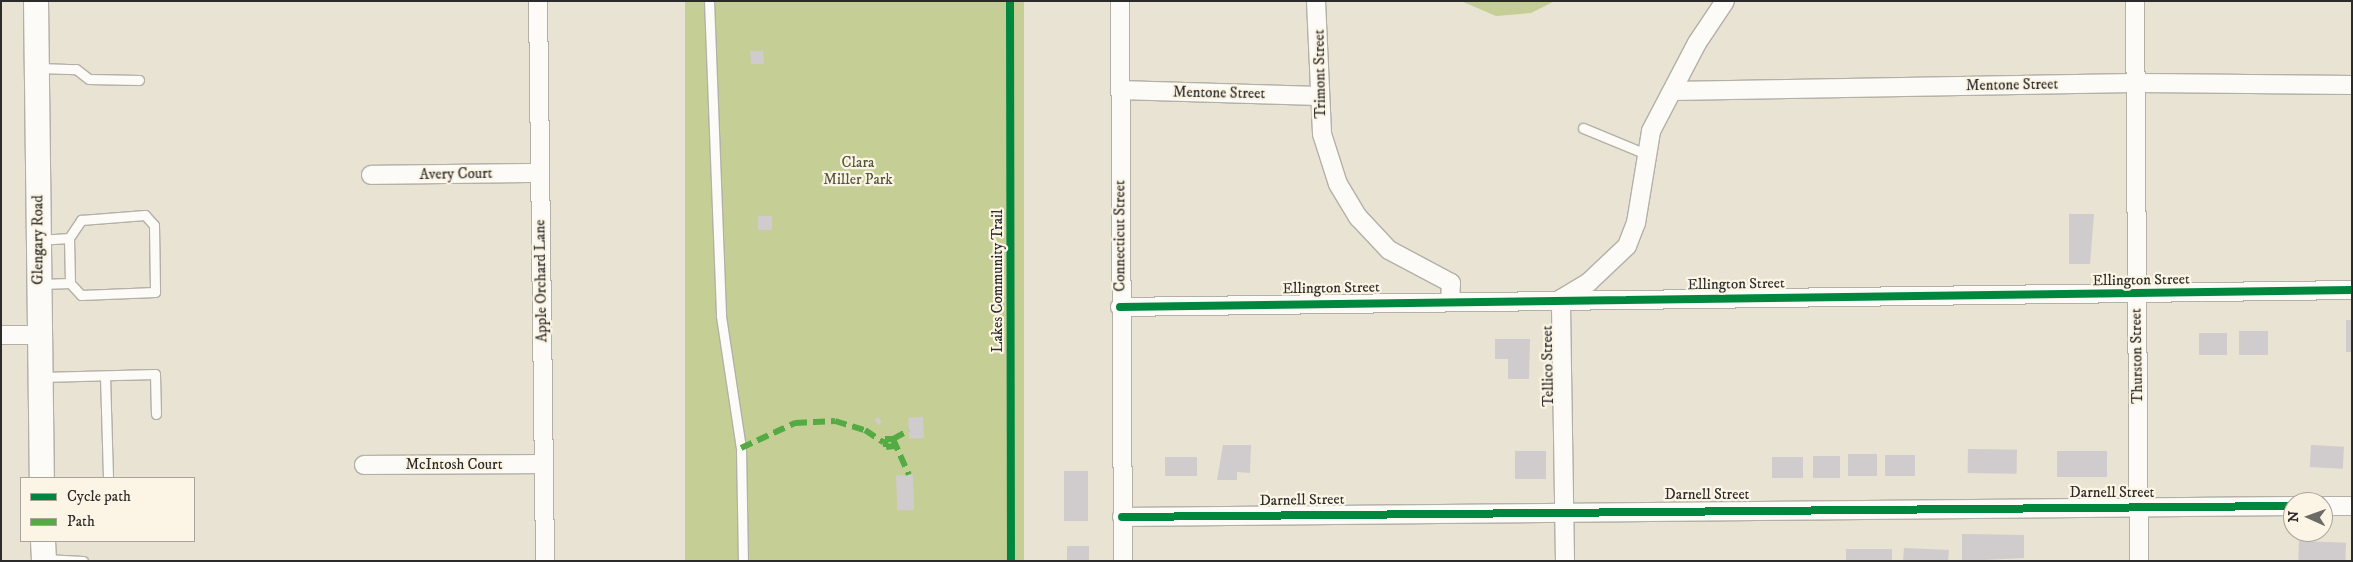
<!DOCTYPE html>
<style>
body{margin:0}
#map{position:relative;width:2353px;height:562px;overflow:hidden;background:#e8e3d3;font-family:"IM FELL DW Pica",serif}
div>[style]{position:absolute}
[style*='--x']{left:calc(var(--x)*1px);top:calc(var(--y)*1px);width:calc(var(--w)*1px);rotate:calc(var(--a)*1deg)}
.green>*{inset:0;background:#c5ce95;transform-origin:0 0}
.building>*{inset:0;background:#d0cbcc;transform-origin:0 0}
.roads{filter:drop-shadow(1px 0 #b3b0a6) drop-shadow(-1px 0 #b3b0a6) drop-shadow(0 1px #b3b0a6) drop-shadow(0 -1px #b3b0a6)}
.lane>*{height:9px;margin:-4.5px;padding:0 4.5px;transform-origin:4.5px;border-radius:4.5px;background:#fcfbf8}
.street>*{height:18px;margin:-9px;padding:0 9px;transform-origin:9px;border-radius:9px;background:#fcfbf8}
.secondary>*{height:24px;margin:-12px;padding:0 12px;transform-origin:12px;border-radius:12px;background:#fcfbf8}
.quiet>*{height:6px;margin-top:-3px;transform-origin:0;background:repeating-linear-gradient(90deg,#54ab44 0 12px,transparent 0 18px)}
.cycleway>*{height:8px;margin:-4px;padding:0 4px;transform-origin:4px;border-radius:4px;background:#00873e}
span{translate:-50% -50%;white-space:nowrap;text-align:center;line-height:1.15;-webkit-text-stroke:4.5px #fcf5e5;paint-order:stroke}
.street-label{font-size:15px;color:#2b2b2b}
.park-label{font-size:15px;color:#51573c}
.frame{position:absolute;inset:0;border:2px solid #2b2b2b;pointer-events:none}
.legend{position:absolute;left:20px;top:477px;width:175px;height:65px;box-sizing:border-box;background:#fcf5e5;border:1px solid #a8a49b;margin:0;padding:6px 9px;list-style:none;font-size:15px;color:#2b2b2b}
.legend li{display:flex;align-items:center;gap:10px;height:25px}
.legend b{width:25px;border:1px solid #a8a49b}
.north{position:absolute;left:2283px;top:492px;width:50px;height:50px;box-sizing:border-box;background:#fcf5e5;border:1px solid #a8a49b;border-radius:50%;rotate:272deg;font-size:14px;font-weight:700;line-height:20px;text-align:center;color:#2b2b2b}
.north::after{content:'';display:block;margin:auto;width:18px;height:22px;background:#6d6b66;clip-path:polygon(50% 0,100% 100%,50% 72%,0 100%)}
</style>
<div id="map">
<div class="green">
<div style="left:685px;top:1px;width:339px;height:560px"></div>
<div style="clip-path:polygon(1461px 1px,1555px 1px,1531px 13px,1496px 16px)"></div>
</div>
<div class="building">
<div style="clip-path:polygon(750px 51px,763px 51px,764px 64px,751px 64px)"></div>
<div style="clip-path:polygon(2069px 214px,2094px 214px,2090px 264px,2069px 264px)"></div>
<div style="left:758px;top:216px;width:14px;height:14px"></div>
<div style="left:2352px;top:320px;width:32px;height:6px;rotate:90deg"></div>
<div style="left:2239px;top:331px;width:29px;height:24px"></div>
<div style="left:2199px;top:333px;width:28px;height:22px"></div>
<div style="clip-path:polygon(1495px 339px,1530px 339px,1529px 379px,1508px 379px,1508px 359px,1495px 359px)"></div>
<div style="clip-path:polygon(878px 417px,882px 422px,878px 425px,875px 420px)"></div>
<div style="left:923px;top:417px;width:21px;height:15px;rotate:87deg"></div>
<div style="clip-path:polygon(1223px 445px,1251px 445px,1250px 473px,1237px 472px,1237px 480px,1217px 480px)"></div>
<div style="left:2311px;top:445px;width:33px;height:22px;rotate:3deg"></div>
<div style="left:1968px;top:449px;width:49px;height:24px;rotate:1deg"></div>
<div style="left:1515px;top:451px;width:31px;height:28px"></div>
<div style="left:2057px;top:451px;width:50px;height:26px"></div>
<div style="left:1848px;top:454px;width:29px;height:22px"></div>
<div style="left:1885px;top:455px;width:30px;height:21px"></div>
<div style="left:1813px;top:456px;width:27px;height:22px"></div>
<div style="left:1165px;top:457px;width:32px;height:19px"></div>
<div style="left:1772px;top:457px;width:31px;height:21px"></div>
<div style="left:1064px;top:471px;width:24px;height:50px"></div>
<div style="left:913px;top:475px;width:35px;height:17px;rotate:88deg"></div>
<div style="clip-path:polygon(1962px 534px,2024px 535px,2024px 558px,1962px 561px)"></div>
<div style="left:2299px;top:541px;width:47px;height:20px;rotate:2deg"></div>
<div style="left:1067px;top:546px;width:22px;height:15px"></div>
<div style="clip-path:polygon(1904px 548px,1949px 550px,1948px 561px,1903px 561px)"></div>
<div style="left:1846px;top:549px;width:46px;height:12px"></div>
</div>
<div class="roads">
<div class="lane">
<div style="--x:709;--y:1;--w:315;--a:87.8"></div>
<div style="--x:721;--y:316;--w:134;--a:81.4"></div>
<div style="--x:741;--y:448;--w:113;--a:89"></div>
<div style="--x:38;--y:68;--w:38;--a:2"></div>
<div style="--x:76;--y:69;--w:16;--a:38"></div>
<div style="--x:89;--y:79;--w:50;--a:1.1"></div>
<div style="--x:1583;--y:128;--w:68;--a:22.4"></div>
<div style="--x:69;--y:238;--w:45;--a:88.7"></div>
<div style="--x:39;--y:240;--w:30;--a:-4"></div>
<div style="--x:69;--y:238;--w:22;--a:-56"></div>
<div style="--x:81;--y:220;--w:64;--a:-4.5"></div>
<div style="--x:145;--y:215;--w:13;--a:48"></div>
<div style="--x:154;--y:225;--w:67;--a:89.1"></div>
<div style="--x:155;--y:292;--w:74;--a:177.7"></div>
<div style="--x:81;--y:295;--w:16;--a:-133"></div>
<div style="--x:70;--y:283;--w:28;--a:178"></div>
<div style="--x:105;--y:376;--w:102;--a:88.3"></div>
<div style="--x:42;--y:377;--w:113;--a:-1.5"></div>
<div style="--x:155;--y:374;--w:40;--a:88.6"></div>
<div style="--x:44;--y:559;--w:39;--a:3"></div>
</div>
<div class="street">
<div style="--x:538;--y:1;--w:560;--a:89.28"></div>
<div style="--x:1120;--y:1;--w:560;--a:89.69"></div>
<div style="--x:1316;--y:1;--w:133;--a:87.4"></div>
<div style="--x:1322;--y:134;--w:52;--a:72.3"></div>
<div style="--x:1338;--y:184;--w:39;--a:59"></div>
<div style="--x:1358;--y:217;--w:45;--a:46.8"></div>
<div style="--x:1389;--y:250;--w:70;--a:28"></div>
<div style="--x:1451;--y:283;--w:17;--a:93"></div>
<div style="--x:2135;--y:1;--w:560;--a:89.59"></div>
<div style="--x:1120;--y:90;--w:198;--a:1.7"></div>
<div style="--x:1673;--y:91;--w:460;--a:-1"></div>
<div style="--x:2133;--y:83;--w:219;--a:0.5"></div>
<div style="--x:371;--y:175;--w:169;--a:-0.7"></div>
<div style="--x:1120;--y:307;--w:1232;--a:-0.79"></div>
<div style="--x:1;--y:335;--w:38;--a:0"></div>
<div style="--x:364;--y:465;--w:179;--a:-0.3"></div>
<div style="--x:2323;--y:506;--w:29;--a:0"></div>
<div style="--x:1122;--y:517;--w:1171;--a:-0.54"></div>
<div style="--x:1565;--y:561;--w:262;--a:-90.9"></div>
<div style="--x:1561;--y:299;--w:33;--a:-31"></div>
<div style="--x:1589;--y:282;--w:52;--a:-43.5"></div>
<div style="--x:1627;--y:246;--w:25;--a:-69"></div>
<div style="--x:1636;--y:223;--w:93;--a:-80.7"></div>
<div style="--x:1651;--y:131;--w:99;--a:-62.4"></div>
<div style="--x:1697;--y:43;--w:50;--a:-56.3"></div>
</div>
<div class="secondary">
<div style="--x:36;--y:1;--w:477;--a:89.3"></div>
<div style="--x:43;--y:541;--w:20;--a:87"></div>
</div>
</div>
<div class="quiet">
<div style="--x:893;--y:439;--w:18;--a:-29"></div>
<div style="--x:894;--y:446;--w:8;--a:173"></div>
<div style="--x:886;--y:447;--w:8;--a:-97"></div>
<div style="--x:885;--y:439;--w:8;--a:0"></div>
<div style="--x:893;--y:439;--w:39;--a:66"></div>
<div style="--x:741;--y:448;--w:60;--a:-24.8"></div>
<div style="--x:795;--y:423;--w:40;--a:-2.9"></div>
<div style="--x:835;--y:421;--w:31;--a:17"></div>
<div style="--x:865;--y:430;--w:22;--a:34"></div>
</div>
<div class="cycleway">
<div style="--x:1010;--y:1;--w:560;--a:89.9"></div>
<div style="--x:1120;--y:307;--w:1232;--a:-0.79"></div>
<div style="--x:1122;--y:517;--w:1171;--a:-0.54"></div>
</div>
<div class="street-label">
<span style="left:1320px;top:74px;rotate:-91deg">Trimont Street</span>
<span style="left:2012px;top:85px;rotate:-1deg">Mentone Street</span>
<span style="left:1219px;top:93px;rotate:1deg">Mentone Street</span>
<span style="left:456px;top:174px;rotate:-1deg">Avery Court</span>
<span style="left:1120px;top:236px;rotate:-90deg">Connecticut Street</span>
<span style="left:38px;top:240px;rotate:-90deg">Glengary Road</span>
<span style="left:2141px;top:280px;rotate:-1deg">Ellington Street</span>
<span style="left:541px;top:281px;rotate:-91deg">Apple Orchard Lane</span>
<span style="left:998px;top:281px;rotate:-90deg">Lakes Community Trail</span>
<span style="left:1736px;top:284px;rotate:-1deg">Ellington Street</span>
<span style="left:1331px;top:288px;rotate:-1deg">Ellington Street</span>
<span style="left:2137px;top:356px;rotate:-91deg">Thurston Street</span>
<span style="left:1548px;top:366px;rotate:-91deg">Tellico Street</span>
<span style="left:454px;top:465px">McIntosh Court</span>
<span style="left:2112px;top:493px">Darnell Street</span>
<span style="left:1707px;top:495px">Darnell Street</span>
<span style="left:1302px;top:500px;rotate:-1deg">Darnell Street</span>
</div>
<div class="park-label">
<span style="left:858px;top:171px">Clara<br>Miller Park</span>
</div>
<div class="frame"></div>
<ul class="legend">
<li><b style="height:6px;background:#00873e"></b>Cycle path</li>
<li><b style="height:6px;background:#54ab44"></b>Path</li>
</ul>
<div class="north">N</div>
</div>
